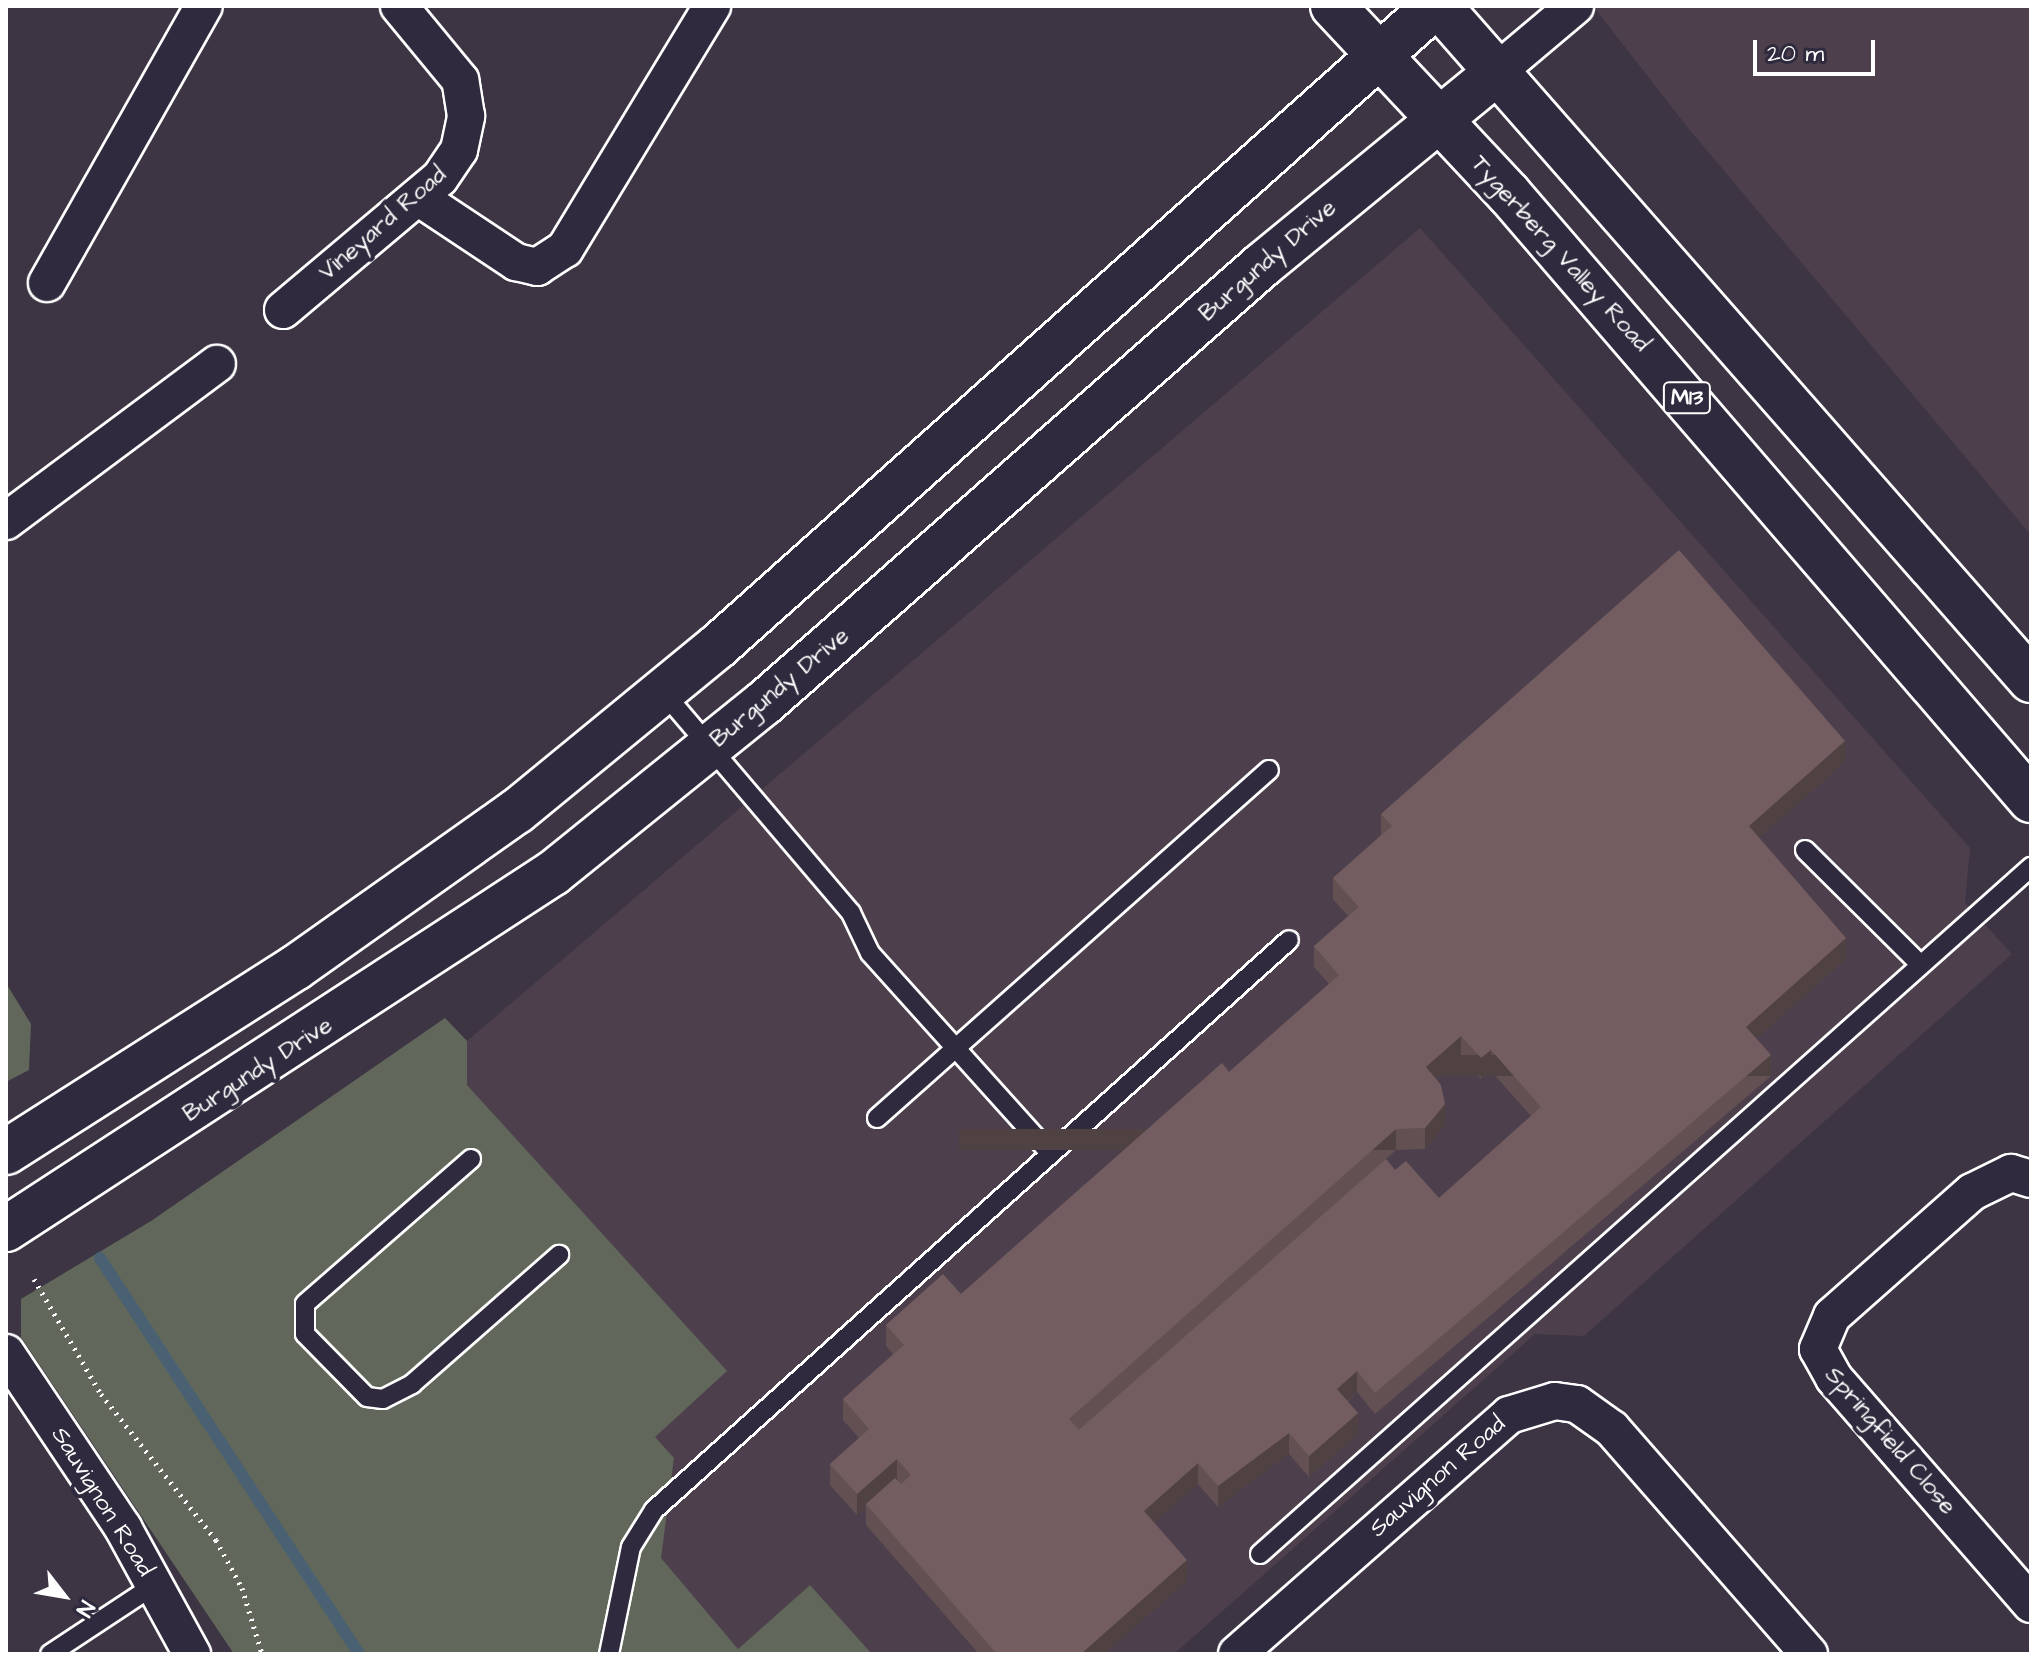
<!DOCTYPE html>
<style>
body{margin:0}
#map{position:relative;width:2037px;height:1660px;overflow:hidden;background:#3d3444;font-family:"Architects Daughter",sans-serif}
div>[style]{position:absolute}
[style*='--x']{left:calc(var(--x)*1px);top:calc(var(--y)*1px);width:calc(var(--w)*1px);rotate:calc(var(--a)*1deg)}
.built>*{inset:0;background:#4d404c}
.green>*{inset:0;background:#61685b}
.stream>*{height:12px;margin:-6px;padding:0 6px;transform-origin:6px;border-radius:6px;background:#496172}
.path>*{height:5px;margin-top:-2.5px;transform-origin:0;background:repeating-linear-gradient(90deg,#fff 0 2px,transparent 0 8px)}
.roads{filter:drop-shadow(2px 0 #fff) drop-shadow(-2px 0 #fff) drop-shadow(0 2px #fff) drop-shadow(0 -2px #fff)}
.lane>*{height:18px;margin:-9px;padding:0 9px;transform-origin:9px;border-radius:9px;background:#2f2a3d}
.street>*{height:36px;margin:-18px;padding:0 18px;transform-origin:18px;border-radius:18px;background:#2f2a3d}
.secondary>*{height:44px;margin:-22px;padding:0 22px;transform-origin:22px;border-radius:22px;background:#2f2a3d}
.primary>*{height:44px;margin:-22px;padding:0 22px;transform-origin:22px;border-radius:22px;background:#2f2a3d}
.wall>*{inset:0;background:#635053}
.shaded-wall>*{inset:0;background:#504143;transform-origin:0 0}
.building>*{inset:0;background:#735d60}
span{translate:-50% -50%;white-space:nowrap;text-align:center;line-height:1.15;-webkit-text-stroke:8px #2f2a3d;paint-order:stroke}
.shield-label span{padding:2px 6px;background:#2f2a3d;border:2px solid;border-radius:6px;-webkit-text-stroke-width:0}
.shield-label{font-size:22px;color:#fff;font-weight:700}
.street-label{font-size:24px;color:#fff}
.frame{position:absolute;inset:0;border:8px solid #fff;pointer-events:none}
.north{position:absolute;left:24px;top:1556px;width:80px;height:80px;-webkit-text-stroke:6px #2f2a3d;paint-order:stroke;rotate:121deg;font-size:22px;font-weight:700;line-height:32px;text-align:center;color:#fff}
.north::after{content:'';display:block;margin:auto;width:28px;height:36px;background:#fff;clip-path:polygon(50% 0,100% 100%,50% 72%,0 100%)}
.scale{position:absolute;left:1753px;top:40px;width:122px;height:36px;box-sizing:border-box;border:4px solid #fff;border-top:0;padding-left:10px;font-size:24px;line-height:28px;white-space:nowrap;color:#fff;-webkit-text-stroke:6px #2f2a3d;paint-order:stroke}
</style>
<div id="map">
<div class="built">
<div style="clip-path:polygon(1593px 6px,2031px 6px,2031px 535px,1688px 128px)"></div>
<div style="clip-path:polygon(1420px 228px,1970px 848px,1965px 903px,2012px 954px,1584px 1336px,1535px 1334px,1174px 1654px,872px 1654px,810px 1585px,738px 1649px,660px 1558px,674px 1458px,654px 1437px,726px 1371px,467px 1085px,467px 1041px)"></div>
</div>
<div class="green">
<div style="clip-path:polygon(6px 983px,31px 1024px,29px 1070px,6px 1082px)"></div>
<div style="clip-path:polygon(445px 1018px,467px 1041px,467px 1085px,727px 1371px,655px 1437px,674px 1458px,661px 1558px,738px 1649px,810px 1585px,872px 1654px,234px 1654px,21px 1337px,21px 1299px,151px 1221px)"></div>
</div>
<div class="stream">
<div style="--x:100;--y:1258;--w:473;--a:56.8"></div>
</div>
<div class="path">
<div style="--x:34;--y:1279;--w:133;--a:59.8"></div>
<div style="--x:101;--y:1394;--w:186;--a:51.8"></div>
<div style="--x:216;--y:1540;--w:55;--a:61.6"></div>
<div style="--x:242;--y:1588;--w:69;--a:73.1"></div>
</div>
<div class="roads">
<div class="lane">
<div style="--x:663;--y:692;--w:290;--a:49.6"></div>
<div style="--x:851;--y:913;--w:44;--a:64.6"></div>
<div style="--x:870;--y:953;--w:270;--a:48"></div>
<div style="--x:1805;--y:850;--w:163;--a:44.8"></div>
<div style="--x:877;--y:1118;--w:524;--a:-41.6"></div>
<div style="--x:471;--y:1159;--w:220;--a:138.9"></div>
<div style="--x:305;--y:1304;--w:30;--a:90"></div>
<div style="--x:305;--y:1334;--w:88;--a:45.5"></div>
<div style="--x:367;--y:1397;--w:16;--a:7"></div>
<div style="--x:383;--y:1399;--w:33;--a:-27"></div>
<div style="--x:412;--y:1384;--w:196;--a:-41.3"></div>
<div style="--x:1260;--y:1554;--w:1033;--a:-41.7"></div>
<div style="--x:50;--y:1654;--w:123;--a:-33.4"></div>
<div style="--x:609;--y:1654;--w:109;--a:-78.4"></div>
<div style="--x:631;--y:1547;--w:44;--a:-58.1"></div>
<div style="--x:654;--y:1510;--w:853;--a:-41.91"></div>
</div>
<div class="street">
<div style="--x:1498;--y:71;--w:101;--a:-40.2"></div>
<div style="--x:418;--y:197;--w:118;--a:33.6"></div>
<div style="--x:516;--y:262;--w:22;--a:13"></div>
<div style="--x:537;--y:267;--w:33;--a:-33"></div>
<div style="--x:565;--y:249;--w:284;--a:-58.8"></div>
<div style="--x:47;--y:283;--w:318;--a:-60.5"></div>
<div style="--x:283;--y:310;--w:205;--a:-40.1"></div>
<div style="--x:440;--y:178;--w:34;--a:-56"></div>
<div style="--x:459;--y:150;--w:35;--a:-78"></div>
<div style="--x:466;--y:116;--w:36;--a:-99"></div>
<div style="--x:460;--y:80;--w:96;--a:-129.5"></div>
<div style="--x:6;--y:521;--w:263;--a:-36.7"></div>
<div style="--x:2031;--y:1179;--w:21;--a:-163"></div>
<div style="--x:2011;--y:1173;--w:43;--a:154"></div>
<div style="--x:1972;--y:1192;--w:187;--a:138.5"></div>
<div style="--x:1832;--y:1316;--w:36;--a:113"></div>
<div style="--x:1818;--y:1349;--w:33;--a:61"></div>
<div style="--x:1834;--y:1378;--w:300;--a:48.9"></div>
<div style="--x:6;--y:1353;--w:211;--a:56.2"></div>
<div style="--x:123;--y:1528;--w:144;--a:61.3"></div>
<div style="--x:1237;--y:1654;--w:362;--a:-41.3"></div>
<div style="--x:1509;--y:1415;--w:48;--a:-16.9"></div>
<div style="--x:1555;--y:1401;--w:22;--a:8"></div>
<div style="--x:1577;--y:1404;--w:43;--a:35.5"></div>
<div style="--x:1612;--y:1429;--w:299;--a:48.8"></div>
</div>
<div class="secondary">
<div style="--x:6;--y:1152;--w:343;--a:-32.5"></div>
<div style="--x:295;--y:968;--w:272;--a:-35.3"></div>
<div style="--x:517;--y:811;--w:259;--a:-39.4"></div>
<div style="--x:717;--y:647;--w:962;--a:-41.76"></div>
<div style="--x:6;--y:1229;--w:653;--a:-33.06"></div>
<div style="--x:553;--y:873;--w:271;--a:-38.9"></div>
<div style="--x:764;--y:703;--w:662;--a:-41.32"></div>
<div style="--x:1261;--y:266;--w:307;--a:-39.4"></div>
</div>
<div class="primary">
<div style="--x:1333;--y:6;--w:258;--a:46.9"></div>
<div style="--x:1509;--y:194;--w:800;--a:49.26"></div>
<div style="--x:1439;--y:6;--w:897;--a:48.71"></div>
</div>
</div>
<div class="wall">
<div style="clip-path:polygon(evenodd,1845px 762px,1759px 838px,1846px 959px,1756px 1039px,1771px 1076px,1375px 1414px,1357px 1392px,1348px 1401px,1358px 1434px,1309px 1477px,1289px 1454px,1218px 1507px,1198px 1484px,1154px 1522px,1187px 1581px,1104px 1654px,979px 1654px,866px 1525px,866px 1508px,857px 1515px,830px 1485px,830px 1464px,859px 1438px,843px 1420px,843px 1399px,893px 1354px,886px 1346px,886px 1325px,961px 1294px,1229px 1072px,1329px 984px,1314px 967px,1314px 946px,1348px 916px,1333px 899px,1333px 878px,1381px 835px,1381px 814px,1845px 762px,1461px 1057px,1481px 1079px,1491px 1071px,1531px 1116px,1439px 1198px,1395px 1170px,1386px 1159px,1396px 1150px,1425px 1149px,1445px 1125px,1436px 1079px,1461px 1057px)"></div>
</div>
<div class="shaded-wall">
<div style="clip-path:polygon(1845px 741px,1845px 762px,1749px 847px,1749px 826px)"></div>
<div style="clip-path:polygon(1846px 938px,1846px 959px,1746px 1048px,1746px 1027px)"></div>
<div style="clip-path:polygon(1461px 1036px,1461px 1057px,1426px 1088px,1426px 1067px)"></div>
<div style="clip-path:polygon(1491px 1050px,1491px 1071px,1481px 1079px,1481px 1058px)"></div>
<div style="left:1771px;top:1055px;width:21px;height:521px;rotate:90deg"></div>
<div style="clip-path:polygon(1445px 1104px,1445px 1125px,1425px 1149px,1425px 1128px)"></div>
<div style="left:1396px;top:1129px;width:21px;height:437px;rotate:90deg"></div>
<div style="clip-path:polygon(1357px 1371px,1357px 1392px,1337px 1410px,1337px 1389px)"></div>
<div style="clip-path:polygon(1358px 1413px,1358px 1434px,1309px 1477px,1309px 1456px)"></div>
<div style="clip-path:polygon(1289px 1433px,1289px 1454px,1218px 1507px,1218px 1486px)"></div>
<div style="clip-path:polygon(897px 1459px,897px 1480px,866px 1504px,866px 1508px,857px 1515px,857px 1494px)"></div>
<div style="clip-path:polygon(1198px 1463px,1198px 1484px,1144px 1532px,1144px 1511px)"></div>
<div style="clip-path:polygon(1187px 1560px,1187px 1581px,1104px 1654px,1081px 1654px)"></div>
</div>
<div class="building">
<div style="clip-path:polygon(evenodd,1679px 550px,1845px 741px,1749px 826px,1846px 938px,1746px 1027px,1771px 1055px,1375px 1393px,1357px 1371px,1337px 1389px,1358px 1413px,1309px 1456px,1289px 1433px,1218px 1486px,1198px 1463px,1144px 1511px,1187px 1560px,1081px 1654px,997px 1654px,866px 1504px,895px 1478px,901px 1484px,911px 1475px,897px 1459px,857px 1494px,830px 1464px,869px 1429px,843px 1399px,904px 1345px,886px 1325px,943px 1274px,961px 1294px,1222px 1063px,1229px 1072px,1339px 975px,1314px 946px,1359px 907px,1333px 878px,1392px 826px,1381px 814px,1679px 550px,1461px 1036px,1481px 1058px,1491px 1050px,1541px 1107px,1439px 1198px,1406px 1161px,1395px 1170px,1386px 1159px,1079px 1430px,1069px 1419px,1396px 1129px,1425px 1128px,1445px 1104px,1441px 1085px,1426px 1067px,1461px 1036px)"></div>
</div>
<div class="shield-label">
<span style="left:1687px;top:398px">M13</span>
</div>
<div class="street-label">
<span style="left:383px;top:224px;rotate:-41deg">Vineyard Road</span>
<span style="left:1560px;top:254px;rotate:48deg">Tygerberg Valley Road</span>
<span style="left:1268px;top:261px;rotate:-41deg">Burgundy Drive</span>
<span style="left:780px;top:688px;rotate:-40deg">Burgundy Drive</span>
<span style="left:258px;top:1070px;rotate:-33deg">Burgundy Drive</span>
<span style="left:1890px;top:1441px;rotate:49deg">Springfield Close</span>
<span style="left:1438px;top:1477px;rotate:-41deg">Sauvignon Road</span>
<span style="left:102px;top:1502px;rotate:58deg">Sauvignon Road</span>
</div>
<div class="frame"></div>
<div class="north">N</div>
<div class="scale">20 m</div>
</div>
